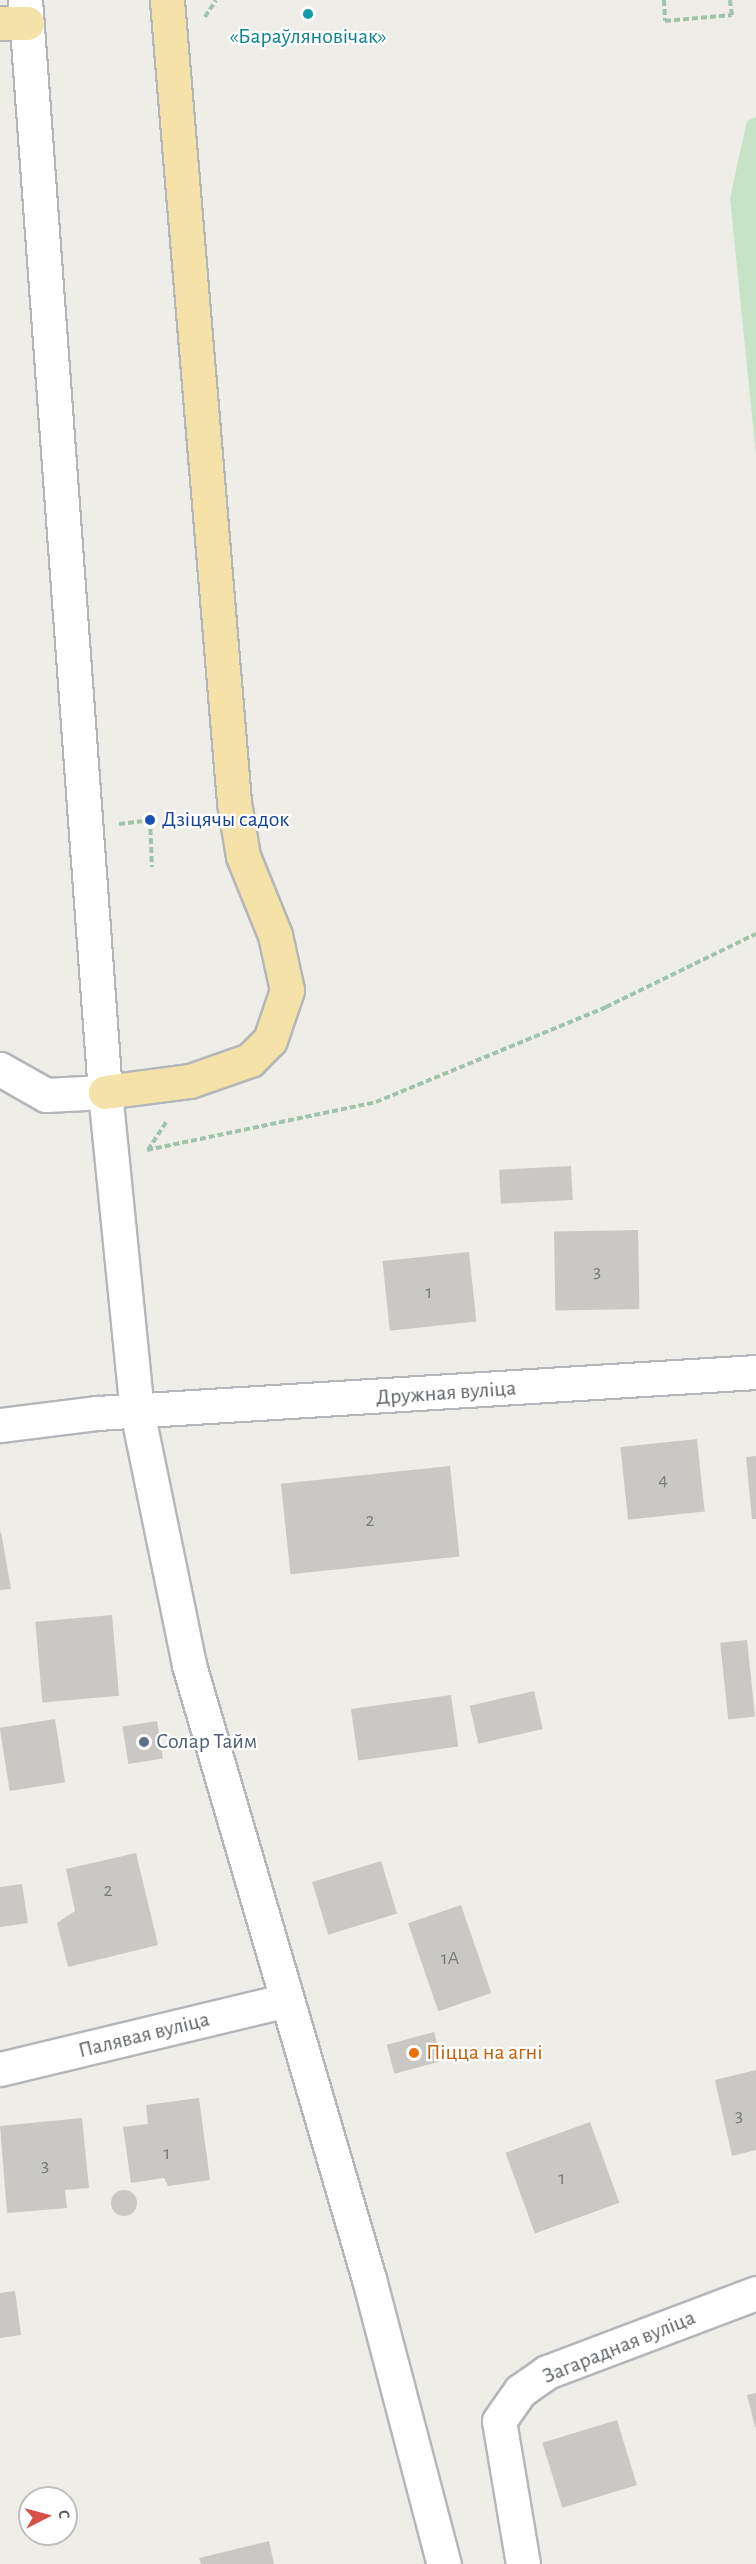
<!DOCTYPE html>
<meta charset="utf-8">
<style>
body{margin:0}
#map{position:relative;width:756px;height:2564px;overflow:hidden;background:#efede7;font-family:"Alegreya Sans",sans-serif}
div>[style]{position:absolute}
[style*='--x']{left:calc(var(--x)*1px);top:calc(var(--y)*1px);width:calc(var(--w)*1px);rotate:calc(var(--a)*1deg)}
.green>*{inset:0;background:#c7e3c7}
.building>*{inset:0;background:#cac8c4;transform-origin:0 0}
.round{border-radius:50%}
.path>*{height:4px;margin-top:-2px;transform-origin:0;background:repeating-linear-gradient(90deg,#a0c4aa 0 6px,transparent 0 9px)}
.roads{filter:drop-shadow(2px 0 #b4b7ba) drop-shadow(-2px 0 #b4b7ba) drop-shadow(0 2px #b4b7ba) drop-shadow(0 -2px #b4b7ba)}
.minor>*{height:33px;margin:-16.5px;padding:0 16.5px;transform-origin:16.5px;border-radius:16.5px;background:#fff}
.secondary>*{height:33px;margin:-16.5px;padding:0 16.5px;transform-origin:16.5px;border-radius:16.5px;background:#fff}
.trunk>*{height:33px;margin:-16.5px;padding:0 16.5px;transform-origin:16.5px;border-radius:16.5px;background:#f4e2a8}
.dots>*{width:16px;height:16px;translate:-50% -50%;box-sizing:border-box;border:3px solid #fff;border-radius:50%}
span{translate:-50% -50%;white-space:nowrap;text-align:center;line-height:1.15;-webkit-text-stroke:4.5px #fff;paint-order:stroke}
.number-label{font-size:20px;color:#797c7d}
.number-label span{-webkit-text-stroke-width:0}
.culture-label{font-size:22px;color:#0d838f}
.transit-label{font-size:22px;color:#164399}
.left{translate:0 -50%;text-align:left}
.street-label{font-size:22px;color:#5e6265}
.service-label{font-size:22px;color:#4e5e75}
.food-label{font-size:22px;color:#c56008}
.north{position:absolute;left:18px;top:2486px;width:60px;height:60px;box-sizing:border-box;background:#fff;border:2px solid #bfc0c1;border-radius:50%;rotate:84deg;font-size:16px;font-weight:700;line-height:24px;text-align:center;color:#5e6265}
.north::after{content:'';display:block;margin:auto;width:21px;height:27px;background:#d74f45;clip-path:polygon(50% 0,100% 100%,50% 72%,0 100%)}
</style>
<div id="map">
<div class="green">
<div style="clip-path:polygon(756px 117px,756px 455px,730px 198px,747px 121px)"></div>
</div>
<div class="building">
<div style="left:571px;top:1166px;width:34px;height:72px;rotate:87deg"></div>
<div style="left:638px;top:1230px;width:79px;height:84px;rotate:89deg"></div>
<div style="left:469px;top:1252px;width:70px;height:87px;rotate:84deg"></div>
<div style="left:697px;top:1439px;width:73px;height:77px;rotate:84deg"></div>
<div style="clip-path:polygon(756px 1456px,756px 1519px,752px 1519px,746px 1457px)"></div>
<div style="left:450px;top:1466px;width:91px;height:170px;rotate:84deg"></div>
<div style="clip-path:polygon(1px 1532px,11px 1589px,0 1590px,0 1533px)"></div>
<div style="left:112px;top:1615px;width:81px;height:77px;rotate:85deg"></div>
<div style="left:747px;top:1640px;width:77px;height:27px;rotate:84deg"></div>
<div style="left:534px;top:1691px;width:39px;height:66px;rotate:77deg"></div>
<div style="left:451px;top:1695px;width:52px;height:101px;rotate:82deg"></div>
<div style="left:55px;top:1719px;width:64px;height:56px;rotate:81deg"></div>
<div style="left:157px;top:1721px;width:38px;height:35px;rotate:81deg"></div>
<div style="clip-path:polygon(136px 1853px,158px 1945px,68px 1967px,57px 1923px,75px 1911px,66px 1869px)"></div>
<div style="left:381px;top:1861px;width:55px;height:72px;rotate:73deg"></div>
<div style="clip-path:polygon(22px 1884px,28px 1923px,0 1927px,0 1887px)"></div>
<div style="left:461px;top:1905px;width:93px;height:56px;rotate:71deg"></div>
<div style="left:434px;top:2032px;width:30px;height:49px;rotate:75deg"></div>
<div style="clip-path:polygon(756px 2070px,756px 2150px,732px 2156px,715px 2080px)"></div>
<div style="clip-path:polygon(199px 2098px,210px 2180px,168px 2186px,164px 2178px,131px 2183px,123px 2127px,148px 2124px,146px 2105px)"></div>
<div style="clip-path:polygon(82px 2118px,89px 2188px,65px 2190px,67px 2208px,7px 2213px,0 2126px)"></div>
<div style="left:590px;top:2122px;width:86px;height:90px;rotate:70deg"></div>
<div class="round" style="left:111px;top:2190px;width:26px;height:26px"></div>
<div style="clip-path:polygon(15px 2291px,21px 2335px,0 2338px,0 2293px)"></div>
<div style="clip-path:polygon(756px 2393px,756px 2427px,755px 2427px,747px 2395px)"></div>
<div style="left:617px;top:2420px;width:68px;height:78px;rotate:73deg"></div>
<div style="clip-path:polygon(269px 2541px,274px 2564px,201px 2564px,199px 2558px)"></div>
</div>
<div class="path">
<div style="--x:664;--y:0;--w:21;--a:87"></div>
<div style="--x:665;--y:21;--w:67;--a:-5.1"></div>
<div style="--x:732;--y:15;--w:15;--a:-98"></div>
<div style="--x:205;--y:17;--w:20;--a:-57"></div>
<div style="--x:119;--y:824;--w:31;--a:-7"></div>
<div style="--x:150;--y:820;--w:47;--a:87.6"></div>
<div style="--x:147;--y:1150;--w:234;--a:-11.8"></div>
<div style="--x:376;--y:1102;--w:249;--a:-22.4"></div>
<div style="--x:606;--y:1007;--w:167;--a:-26"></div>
<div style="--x:148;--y:1150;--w:35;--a:-57"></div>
</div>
<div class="roads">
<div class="minor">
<div style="--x:0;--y:1069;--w:53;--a:29.5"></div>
<div style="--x:46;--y:1095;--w:59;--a:-2.9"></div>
<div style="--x:0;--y:1425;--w:98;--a:-7.1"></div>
<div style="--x:97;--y:1413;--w:660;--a:-3.56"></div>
<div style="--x:0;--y:2069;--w:295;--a:-13.5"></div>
<div style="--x:523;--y:2564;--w:145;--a:-99.5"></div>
<div style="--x:499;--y:2421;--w:37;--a:-55"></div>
<div style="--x:520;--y:2391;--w:33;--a:-35"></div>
<div style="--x:547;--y:2372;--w:223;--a:-20.7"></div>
</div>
<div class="secondary">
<div style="--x:25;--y:0;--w:1095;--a:85.81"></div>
<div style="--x:105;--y:1092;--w:321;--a:84.3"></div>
<div style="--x:137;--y:1411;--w:259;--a:78.4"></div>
<div style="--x:189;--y:1665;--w:640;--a:73.66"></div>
<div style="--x:369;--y:2279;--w:295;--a:75.3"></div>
</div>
<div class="trunk">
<div style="--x:0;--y:23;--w:27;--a:0"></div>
<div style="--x:105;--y:1092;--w:86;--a:-7.4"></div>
<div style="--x:190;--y:1081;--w:64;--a:-19.3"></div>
<div style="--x:250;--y:1060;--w:28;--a:-45"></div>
<div style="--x:270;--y:1040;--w:53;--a:-71.2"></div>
<div style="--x:287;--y:990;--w:56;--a:-102.3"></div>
<div style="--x:275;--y:935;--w:85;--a:-112.1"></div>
<div style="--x:243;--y:856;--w:55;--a:-99.5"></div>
<div style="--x:234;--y:802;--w:805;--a:-94.78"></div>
</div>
</div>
<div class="dots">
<div style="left:308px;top:14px;background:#0f9aa8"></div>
<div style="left:150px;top:820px;background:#1a4fb4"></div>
<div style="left:144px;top:1742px;background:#5c6f8a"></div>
<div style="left:414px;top:2053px;background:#e8710a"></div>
</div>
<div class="number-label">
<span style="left:597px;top:1271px">3</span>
<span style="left:429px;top:1292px">1</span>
<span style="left:663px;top:1480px">4</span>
<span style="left:370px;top:1520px">2</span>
<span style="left:108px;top:1890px">2</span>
<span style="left:450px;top:1958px">1А</span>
<span style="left:739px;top:2115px">3</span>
<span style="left:167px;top:2153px">1</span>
<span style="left:45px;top:2165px">3</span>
<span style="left:562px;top:2178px">1</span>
</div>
<div class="culture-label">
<span style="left:308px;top:37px">«Бараўляновічак»</span>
</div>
<div class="transit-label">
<span class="left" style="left:162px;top:820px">Дзіцячы садок</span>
</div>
<div class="street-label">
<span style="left:446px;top:1393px;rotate:-4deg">Дружная вуліца</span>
<span style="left:144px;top:2035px;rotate:-14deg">Палявая вуліца</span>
<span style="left:619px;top:2347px;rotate:-22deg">Загарадная вуліца</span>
</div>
<div class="service-label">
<span class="left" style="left:156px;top:1742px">Солар Тайм</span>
</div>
<div class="food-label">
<span class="left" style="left:426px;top:2053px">Піцца на агні</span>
</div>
<div class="north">С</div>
</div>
